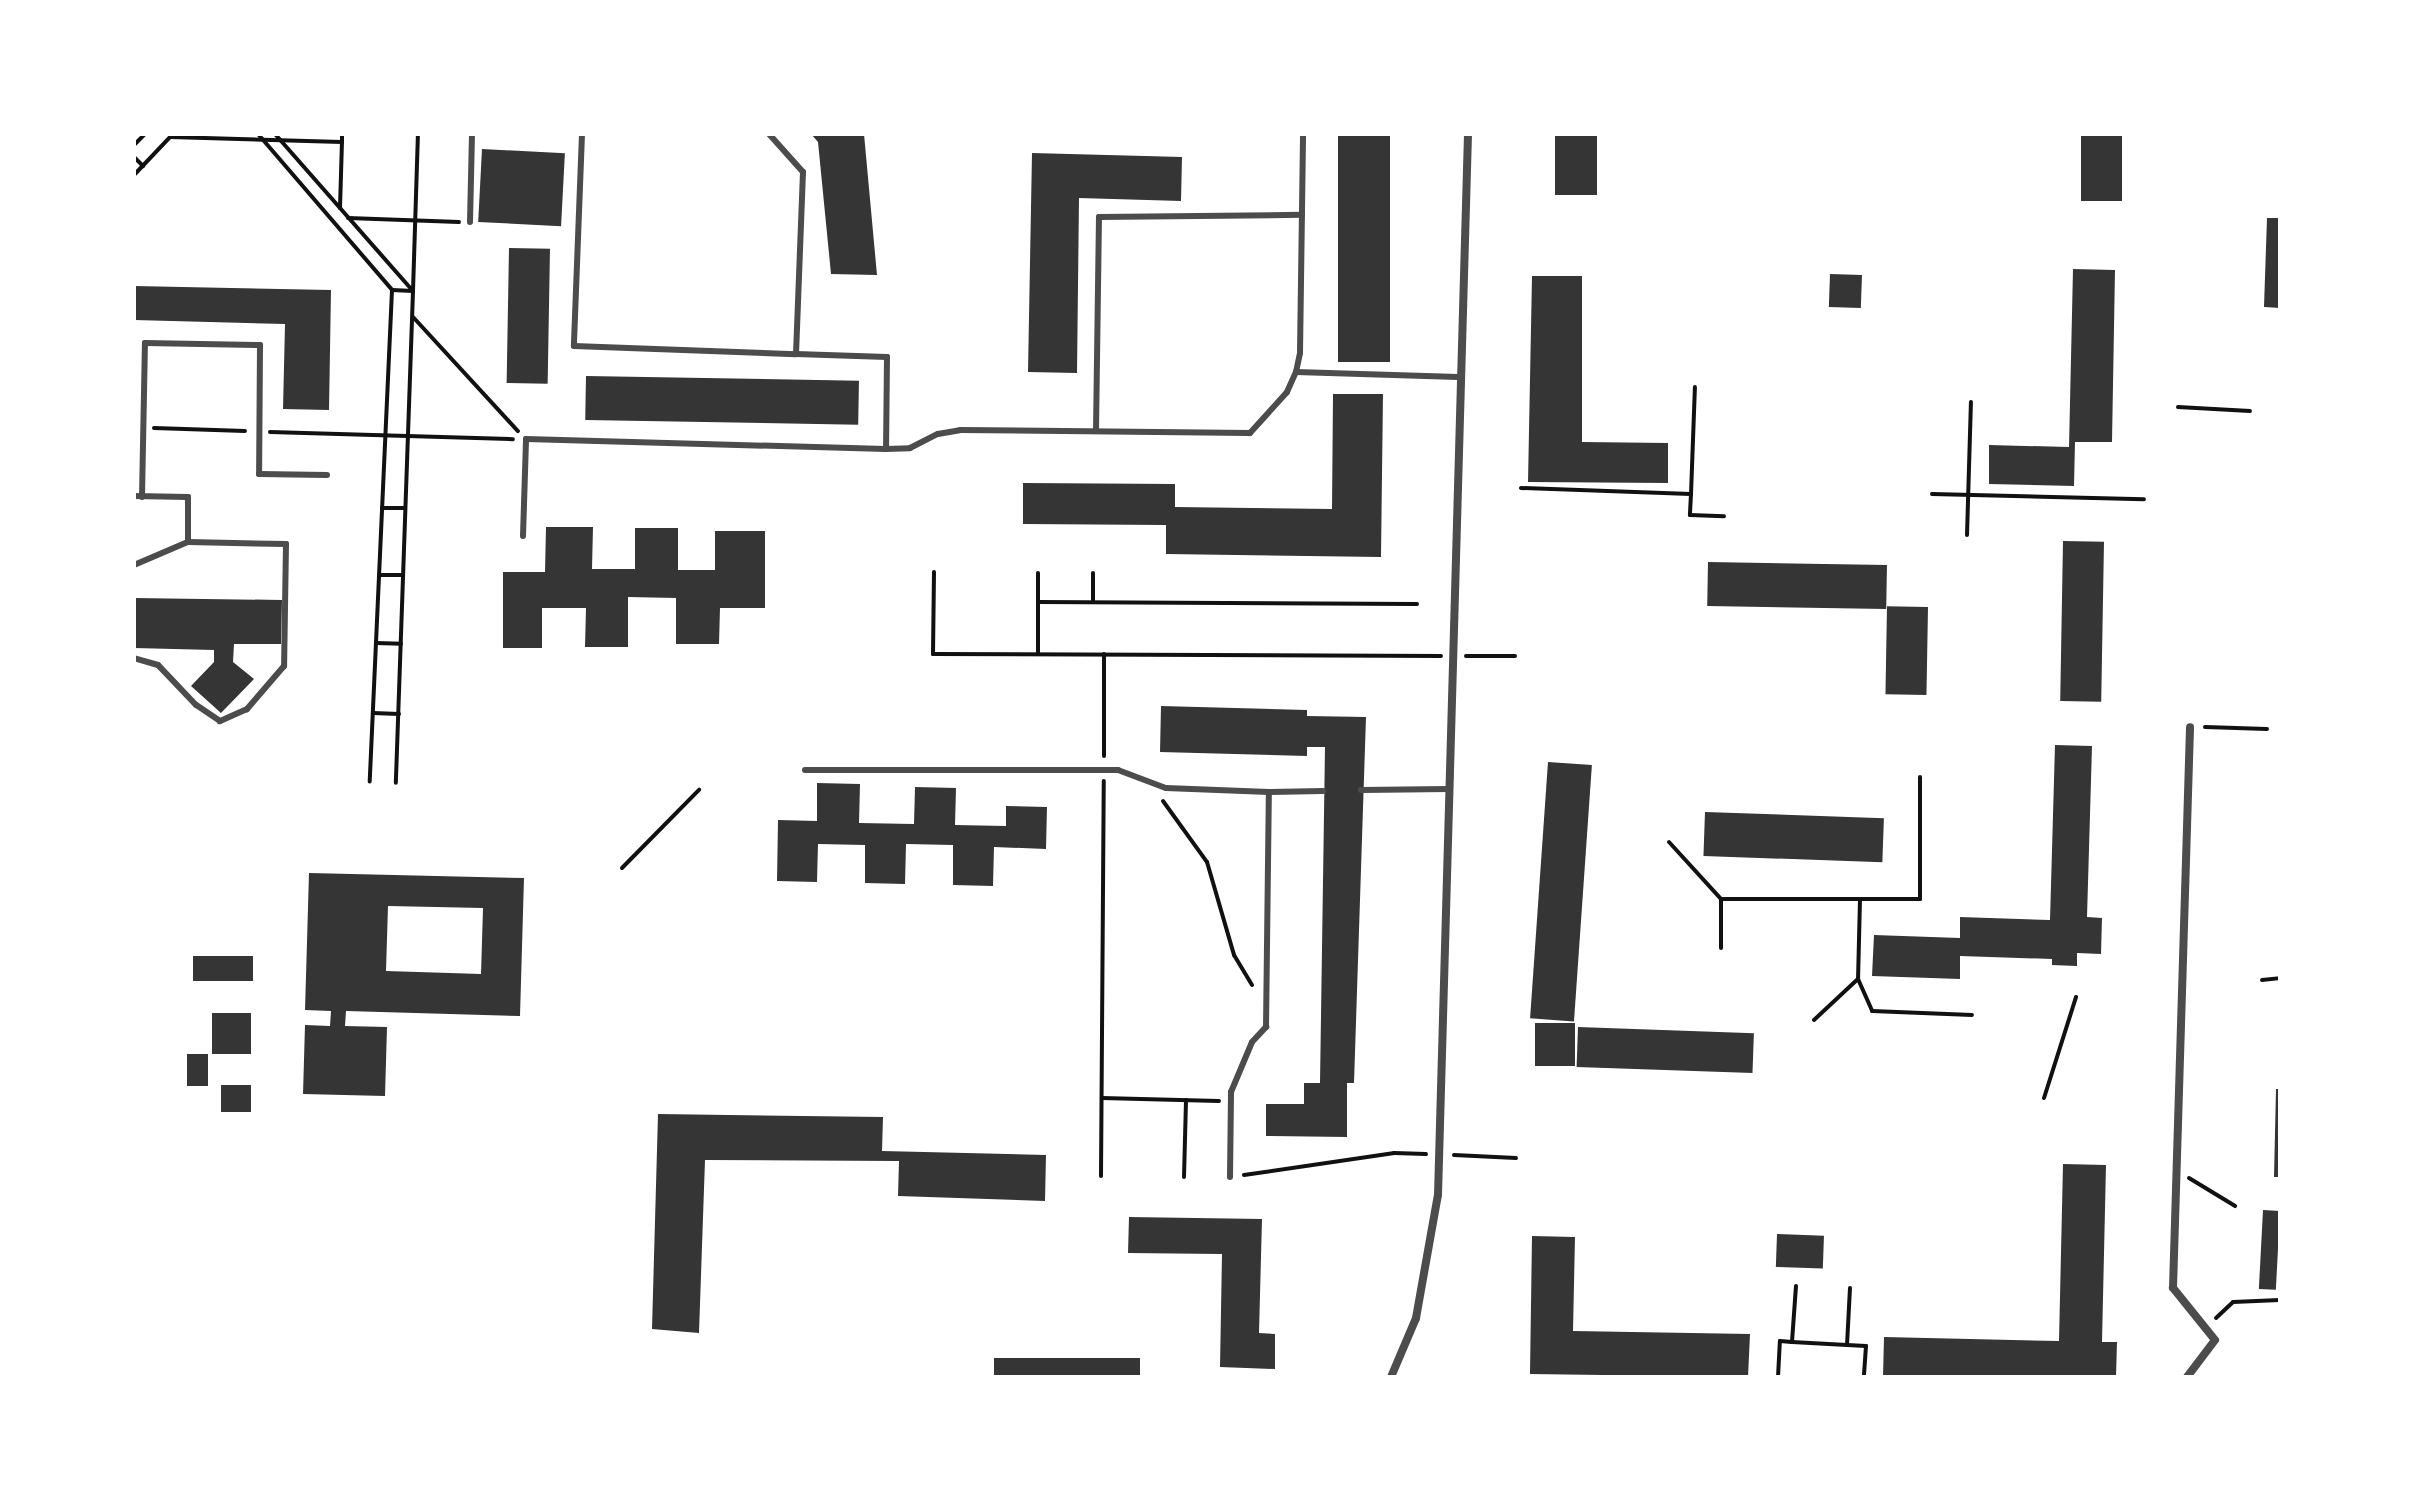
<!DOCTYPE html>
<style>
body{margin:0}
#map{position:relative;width:2414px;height:1511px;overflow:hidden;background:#fff;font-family:Ubuntu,sans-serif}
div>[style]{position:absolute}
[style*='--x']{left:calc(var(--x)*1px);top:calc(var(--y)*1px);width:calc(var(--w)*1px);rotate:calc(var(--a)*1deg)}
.building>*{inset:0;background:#353535;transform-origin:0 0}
.path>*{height:4px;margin:-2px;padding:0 2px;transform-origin:2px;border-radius:2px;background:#111}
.service>*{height:6px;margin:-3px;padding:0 3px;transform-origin:3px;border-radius:3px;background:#4c4c4c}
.minor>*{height:8px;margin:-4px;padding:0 4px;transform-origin:4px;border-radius:4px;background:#4c4c4c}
span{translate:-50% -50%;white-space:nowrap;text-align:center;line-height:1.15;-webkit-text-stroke:7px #fff;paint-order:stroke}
.frame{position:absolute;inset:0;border:136px solid #fff;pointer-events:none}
</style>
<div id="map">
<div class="building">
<div style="clip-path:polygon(811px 134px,864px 134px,877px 275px,831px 274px,818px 142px)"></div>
<div style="left:1338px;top:134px;width:52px;height:228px"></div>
<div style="left:1555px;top:134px;width:42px;height:61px"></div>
<div style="left:2081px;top:134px;width:41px;height:67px"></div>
<div style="left:482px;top:149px;width:83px;height:73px;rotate:3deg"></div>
<div style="clip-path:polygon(1032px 153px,1182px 157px,1181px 201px,1079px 198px,1077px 373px,1028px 372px)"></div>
<div style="clip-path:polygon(2267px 218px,2280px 218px,2280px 308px,2264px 307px)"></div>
<div style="left:509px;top:248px;width:41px;height:135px;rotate:1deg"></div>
<div style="clip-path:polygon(2073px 269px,2115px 270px,2112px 442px,2075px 442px,2074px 486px,1989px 484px,1989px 445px,2069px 447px)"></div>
<div style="left:1830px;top:274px;width:32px;height:33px;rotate:2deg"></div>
<div style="clip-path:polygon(1532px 276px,1582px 276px,1582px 442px,1668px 443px,1668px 483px,1528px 482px)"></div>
<div style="clip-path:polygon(134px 286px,331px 290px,329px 410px,283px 409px,285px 324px,134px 320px)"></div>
<div style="left:586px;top:376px;width:273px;height:44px;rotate:1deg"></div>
<div style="clip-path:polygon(1333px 394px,1383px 394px,1381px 557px,1166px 554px,1166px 525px,1023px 524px,1023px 483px,1175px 484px,1175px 507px,1332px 509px)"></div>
<div style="clip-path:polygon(546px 527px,593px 527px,592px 569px,635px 569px,635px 528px,678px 528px,678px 570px,715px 570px,715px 531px,765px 531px,765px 608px,720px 608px,719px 644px,676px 644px,676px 598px,628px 597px,628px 647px,585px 647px,586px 608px,542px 608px,542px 648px,503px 648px,503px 572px,545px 572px)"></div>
<div style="left:2063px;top:541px;width:41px;height:160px;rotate:1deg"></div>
<div style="left:1708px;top:562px;width:179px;height:44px;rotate:1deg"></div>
<div style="clip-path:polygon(134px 598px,282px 600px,281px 644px,234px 644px,233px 662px,254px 679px,221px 713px,191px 686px,214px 662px,214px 650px,134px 648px)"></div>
<div style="left:1928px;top:607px;width:88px;height:41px;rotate:91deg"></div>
<div style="clip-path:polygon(1161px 706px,1307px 710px,1307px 716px,1366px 717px,1354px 1083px,1347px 1083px,1347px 1137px,1266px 1136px,1266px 1104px,1304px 1104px,1304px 1083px,1320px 1083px,1325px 747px,1307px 747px,1307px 756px,1160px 752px)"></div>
<div style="clip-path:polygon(2055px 745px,2092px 746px,2087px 917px,2102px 918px,2101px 954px,2077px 953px,2077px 966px,2052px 965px,2052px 959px,1960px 956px,1960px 979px,1872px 976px,1874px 935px,1960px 938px,1960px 917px,2050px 920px)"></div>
<div style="left:1548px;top:762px;width:44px;height:257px;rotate:4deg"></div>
<div style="clip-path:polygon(817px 783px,860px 784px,859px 823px,914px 824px,915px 787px,956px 788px,955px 825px,1006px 826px,1006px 806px,1047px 807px,1046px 849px,994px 847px,993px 886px,953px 885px,953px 845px,906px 844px,905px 884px,865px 883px,865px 845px,818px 844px,817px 882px,777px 881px,778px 820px,817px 821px)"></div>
<div style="left:1705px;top:812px;width:179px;height:44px;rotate:2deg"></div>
<div style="clip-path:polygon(evenodd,309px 873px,524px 878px,520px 1016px,346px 1011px,345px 1026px,387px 1027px,385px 1096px,303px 1094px,305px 1025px,330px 1026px,331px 1011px,305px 1010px,309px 873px,388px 906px,483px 908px,481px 974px,386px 971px,388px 906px)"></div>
<div style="left:193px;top:956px;width:60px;height:25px"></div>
<div style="left:212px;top:1013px;width:39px;height:41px"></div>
<div style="left:1535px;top:1023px;width:40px;height:43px"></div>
<div style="left:1578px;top:1027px;width:176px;height:40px;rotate:2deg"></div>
<div style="left:187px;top:1054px;width:21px;height:32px"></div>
<div style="left:251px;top:1085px;width:27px;height:30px;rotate:90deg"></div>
<div style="clip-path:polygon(2276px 1089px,2280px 1089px,2280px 1177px,2274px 1177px)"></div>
<div style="clip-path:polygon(658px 1114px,883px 1117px,882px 1151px,1046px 1155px,1045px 1201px,898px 1196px,899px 1161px,705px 1160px,699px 1333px,652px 1329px)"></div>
<div style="clip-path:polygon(2063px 1164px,2106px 1165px,2102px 1342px,2117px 1342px,2116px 1377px,1883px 1377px,1884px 1337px,2059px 1341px)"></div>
<div style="left:2263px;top:1210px;width:17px;height:79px;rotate:3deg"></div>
<div style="clip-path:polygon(1129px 1217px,1262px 1219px,1259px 1333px,1275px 1334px,1275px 1369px,1220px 1367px,1222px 1254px,1128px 1253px)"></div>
<div style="left:1777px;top:1234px;width:47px;height:33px;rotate:2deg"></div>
<div style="clip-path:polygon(1532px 1236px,1575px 1237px,1573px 1331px,1750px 1334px,1748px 1377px,1530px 1374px)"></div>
<div style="left:994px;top:1358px;width:146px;height:19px"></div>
</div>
<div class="path">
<div style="--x:258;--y:134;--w:206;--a:49.3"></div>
<div style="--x:392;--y:290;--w:492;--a:92.6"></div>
<div style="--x:275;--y:134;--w:209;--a:48.7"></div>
<div style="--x:413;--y:291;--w:492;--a:92"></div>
<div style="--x:170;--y:137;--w:172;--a:1.7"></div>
<div style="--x:342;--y:142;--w:8;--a:-90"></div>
<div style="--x:134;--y:145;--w:16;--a:-45"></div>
<div style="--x:134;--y:157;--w:13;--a:45"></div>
<div style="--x:134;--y:175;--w:54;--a:-46.5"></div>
<div style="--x:340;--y:208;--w:66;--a:-88.3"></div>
<div style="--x:348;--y:218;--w:111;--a:2.1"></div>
<div style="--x:392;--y:290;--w:21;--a:3"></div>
<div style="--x:413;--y:291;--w:157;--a:-88.2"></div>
<div style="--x:413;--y:317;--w:155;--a:47.4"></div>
<div style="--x:2178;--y:407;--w:72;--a:3.2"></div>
<div style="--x:154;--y:428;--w:91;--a:1.9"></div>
<div style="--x:270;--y:432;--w:243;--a:1.7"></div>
<div style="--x:1521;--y:488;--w:170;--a:2"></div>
<div style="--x:1691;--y:494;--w:21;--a:93"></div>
<div style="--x:1690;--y:515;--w:34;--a:2"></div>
<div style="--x:1691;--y:494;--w:107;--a:-87.9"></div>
<div style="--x:1932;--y:494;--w:212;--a:1.4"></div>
<div style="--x:382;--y:508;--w:22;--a:0"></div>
<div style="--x:1967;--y:535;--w:133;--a:-88.3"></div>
<div style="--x:934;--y:572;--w:82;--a:90.7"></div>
<div style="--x:933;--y:654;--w:508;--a:0.23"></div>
<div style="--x:1093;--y:573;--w:29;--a:90"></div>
<div style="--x:379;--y:575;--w:24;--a:0"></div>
<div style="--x:1038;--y:602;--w:379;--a:0.3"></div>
<div style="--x:376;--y:643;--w:25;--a:2"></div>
<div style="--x:1038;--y:654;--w:81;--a:-90"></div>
<div style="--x:1466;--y:656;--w:49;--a:0"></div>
<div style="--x:373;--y:713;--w:26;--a:2"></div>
<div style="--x:2205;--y:727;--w:62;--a:1.8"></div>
<div style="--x:1104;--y:756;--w:102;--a:-90"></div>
<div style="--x:1163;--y:801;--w:75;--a:54.2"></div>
<div style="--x:1207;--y:862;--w:97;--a:73.8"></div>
<div style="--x:1234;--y:955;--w:35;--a:59"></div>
<div style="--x:1669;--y:842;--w:77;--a:47.6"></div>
<div style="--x:622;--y:868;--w:110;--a:-45.4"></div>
<div style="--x:1860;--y:899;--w:80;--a:91.4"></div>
<div style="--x:1858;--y:979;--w:35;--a:66"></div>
<div style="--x:1872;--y:1011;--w:100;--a:2.3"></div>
<div style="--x:1721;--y:948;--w:49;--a:-90"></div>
<div style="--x:1721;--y:899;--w:199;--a:0"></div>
<div style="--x:1920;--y:899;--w:122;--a:-90"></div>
<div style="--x:2262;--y:980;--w:18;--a:-6"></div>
<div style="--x:1814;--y:1020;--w:60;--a:-43"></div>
<div style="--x:1102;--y:1098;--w:117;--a:1.5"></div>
<div style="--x:2044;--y:1098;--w:106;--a:-72.4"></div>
<div style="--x:1454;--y:1155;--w:62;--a:2.8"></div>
<div style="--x:1244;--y:1175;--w:152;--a:-8.3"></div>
<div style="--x:1394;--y:1153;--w:32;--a:2"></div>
<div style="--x:1101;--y:1176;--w:395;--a:-89.6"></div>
<div style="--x:1184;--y:1177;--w:77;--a:-88.5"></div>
<div style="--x:2189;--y:1178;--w:54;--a:31.3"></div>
<div style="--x:1796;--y:1286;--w:56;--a:94.1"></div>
<div style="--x:1792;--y:1342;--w:55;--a:3.1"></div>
<div style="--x:1847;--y:1345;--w:57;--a:-87"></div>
<div style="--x:2216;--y:1318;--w:23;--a:-43"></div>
<div style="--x:2233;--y:1302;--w:47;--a:-2.4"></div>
<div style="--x:1847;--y:1345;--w:19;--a:3"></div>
<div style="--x:1866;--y:1346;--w:31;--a:94"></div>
<div style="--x:1778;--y:1377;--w:36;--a:-87"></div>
<div style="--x:1780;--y:1341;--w:12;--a:5"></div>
</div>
<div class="service">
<div style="--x:582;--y:134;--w:212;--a:92.2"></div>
<div style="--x:574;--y:346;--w:222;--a:2.1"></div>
<div style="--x:769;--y:134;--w:51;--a:48.2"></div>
<div style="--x:803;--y:172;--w:182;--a:92.2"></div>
<div style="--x:796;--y:354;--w:91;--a:1.9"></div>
<div style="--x:887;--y:357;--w:92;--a:90.6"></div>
<div style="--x:886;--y:449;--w:24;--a:-2"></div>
<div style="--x:910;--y:448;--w:31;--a:-27"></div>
<div style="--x:938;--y:434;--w:22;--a:-10"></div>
<div style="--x:960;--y:430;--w:290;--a:0.6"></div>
<div style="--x:1250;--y:433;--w:55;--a:-47.9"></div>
<div style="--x:1287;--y:392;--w:22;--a:-66"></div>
<div style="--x:1296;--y:372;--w:162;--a:1.8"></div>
<div style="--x:470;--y:222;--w:88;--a:-88.7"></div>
<div style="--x:1296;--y:372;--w:19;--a:-78"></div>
<div style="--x:1300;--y:353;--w:219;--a:-89.2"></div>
<div style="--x:1096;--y:431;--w:214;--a:-89.2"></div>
<div style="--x:1099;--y:217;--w:203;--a:-0.6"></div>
<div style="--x:134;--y:496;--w:54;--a:1.1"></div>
<div style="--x:188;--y:497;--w:45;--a:90"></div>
<div style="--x:142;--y:497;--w:154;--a:-88.9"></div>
<div style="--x:145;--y:343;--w:115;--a:1"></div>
<div style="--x:260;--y:345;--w:129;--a:90.4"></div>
<div style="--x:259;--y:474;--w:68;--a:0.8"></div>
<div style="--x:523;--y:536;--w:97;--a:-88.2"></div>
<div style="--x:526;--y:439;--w:360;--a:1.6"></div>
<div style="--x:134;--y:565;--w:59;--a:-23.1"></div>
<div style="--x:188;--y:542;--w:98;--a:1.2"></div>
<div style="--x:286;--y:544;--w:122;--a:90.9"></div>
<div style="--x:284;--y:666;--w:57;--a:130.7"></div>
<div style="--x:247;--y:709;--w:30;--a:156"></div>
<div style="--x:220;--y:721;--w:29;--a:-146"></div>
<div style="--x:196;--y:705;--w:55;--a:-133.5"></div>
<div style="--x:158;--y:665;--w:25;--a:-164"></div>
<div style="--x:805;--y:770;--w:313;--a:0"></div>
<div style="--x:1118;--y:770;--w:51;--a:20.6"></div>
<div style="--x:1166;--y:788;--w:103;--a:2.2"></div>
<div style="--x:1361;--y:790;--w:88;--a:-0.7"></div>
<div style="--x:1230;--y:1177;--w:85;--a:-89.3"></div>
<div style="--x:1231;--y:1092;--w:54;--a:-67.2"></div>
<div style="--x:1252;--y:1042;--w:21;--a:-47"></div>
<div style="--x:1266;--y:1027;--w:235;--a:-89.3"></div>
<div style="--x:1269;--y:792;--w:54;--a:-1.1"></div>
</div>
<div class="minor">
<div style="--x:1391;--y:1377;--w:64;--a:-67"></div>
<div style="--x:1416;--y:1318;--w:125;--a:-79.9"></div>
<div style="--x:1438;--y:1195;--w:1061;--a:-88.38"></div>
<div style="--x:2187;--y:1377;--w:46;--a:-52.9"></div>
<div style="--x:2215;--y:1340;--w:67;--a:-128.9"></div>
<div style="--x:2173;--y:1288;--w:561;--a:-88.26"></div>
</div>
<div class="frame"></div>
</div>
